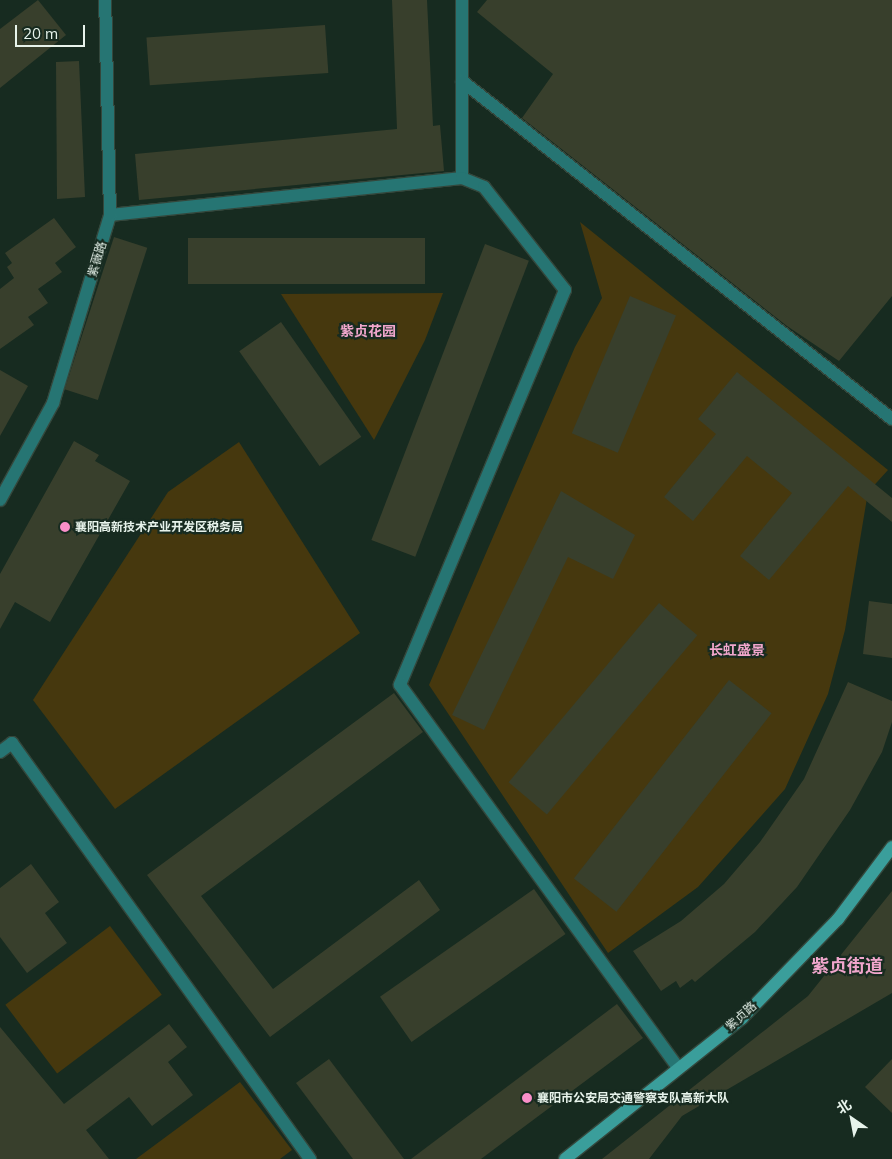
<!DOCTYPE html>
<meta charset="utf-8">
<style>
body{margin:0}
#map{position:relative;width:892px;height:1159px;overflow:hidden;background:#172b20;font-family:Mulish,"Noto Sans SC",sans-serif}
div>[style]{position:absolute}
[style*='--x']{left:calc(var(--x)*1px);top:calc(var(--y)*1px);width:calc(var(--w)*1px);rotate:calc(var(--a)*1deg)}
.green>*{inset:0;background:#46380e;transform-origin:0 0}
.building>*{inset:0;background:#383f2c;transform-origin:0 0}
.roads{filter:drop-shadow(1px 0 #34473c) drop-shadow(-1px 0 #34473c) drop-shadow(0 1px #34473c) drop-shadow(0 -1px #34473c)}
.street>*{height:12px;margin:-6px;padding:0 6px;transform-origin:6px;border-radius:6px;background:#267573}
.secondary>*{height:12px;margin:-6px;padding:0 6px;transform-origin:6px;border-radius:6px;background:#3a9e9b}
.dots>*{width:14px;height:14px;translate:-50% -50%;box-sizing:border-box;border:2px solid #172b20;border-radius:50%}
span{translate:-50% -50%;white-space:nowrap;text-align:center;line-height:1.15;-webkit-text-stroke:4.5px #172b20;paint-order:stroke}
.street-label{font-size:12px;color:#e7f3eb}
.poi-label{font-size:12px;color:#e7f3eb;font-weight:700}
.left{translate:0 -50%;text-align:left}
.neighbourhood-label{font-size:14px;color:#f0a6cc;font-weight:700}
.district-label{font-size:18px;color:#f0a6cc;font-weight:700}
.north{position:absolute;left:827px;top:1094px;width:50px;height:50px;-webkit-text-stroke:4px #172b20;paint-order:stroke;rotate:327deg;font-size:14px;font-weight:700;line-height:20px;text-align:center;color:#e7f3eb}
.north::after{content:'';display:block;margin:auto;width:18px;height:22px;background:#e7f3eb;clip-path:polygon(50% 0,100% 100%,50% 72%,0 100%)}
.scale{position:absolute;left:15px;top:25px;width:70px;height:22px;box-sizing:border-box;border:2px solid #e7f3eb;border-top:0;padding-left:6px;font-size:15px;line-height:18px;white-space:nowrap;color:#e7f3eb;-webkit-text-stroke:4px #172b20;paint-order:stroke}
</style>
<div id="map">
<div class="green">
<div style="clip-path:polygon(580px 222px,888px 470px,868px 492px,845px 630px,828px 694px,785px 789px,698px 887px,608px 953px,429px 685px,575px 347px,602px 298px)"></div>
<div style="clip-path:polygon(443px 293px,425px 340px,374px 440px,281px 294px)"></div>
<div style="clip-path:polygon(239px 442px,360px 633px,115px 809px,33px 700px,168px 492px)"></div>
<div style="left:110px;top:926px;width:86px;height:131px;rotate:53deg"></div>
<div style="clip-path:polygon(240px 1082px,292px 1150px,280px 1159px,136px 1159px)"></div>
</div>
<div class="building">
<div style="clip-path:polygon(38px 0,66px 35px,0 88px,0 29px)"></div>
<div style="clip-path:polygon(392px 0,427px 0,433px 126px,440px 125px,444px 171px,139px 200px,135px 154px,397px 129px)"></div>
<div style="clip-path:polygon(487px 0,892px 0,892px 296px,839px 361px,787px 326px,522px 118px,553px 74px,477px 12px)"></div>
<div style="left:325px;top:25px;width:48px;height:179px;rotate:86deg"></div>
<div style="clip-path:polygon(79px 61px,85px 197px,57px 199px,56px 62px)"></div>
<div style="clip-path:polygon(54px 218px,76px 247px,55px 263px,62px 272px,38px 289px,48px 303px,28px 317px,34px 325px,0 349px,0 289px,14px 278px,7px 267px,12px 263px,5px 253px)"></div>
<div style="left:114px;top:237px;width:35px;height:160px;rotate:18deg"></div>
<div style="left:425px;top:238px;width:46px;height:237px;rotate:90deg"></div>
<div style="left:485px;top:244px;width:47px;height:317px;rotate:21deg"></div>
<div style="left:630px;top:296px;width:50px;height:149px;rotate:23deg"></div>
<div style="left:281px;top:322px;width:140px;height:51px;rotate:55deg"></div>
<div style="clip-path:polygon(0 370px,28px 386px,0 436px)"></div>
<div style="clip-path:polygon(737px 372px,892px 498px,892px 522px,848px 486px,769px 580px,740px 556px,792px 493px,747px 456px,693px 521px,664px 497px,716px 434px,698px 419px)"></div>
<div style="clip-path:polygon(74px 441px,99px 455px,95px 461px,130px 481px,50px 622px,15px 602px,0 629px,0 574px)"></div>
<div style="clip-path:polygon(561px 491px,635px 535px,613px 579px,568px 557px,484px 730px,452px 715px)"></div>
<div style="clip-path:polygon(869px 601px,892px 604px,892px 658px,863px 654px)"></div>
<div style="left:659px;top:603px;width:50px;height:234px;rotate:40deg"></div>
<div style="left:729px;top:680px;width:54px;height:252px;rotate:38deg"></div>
<div style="clip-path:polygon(848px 682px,892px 701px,892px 722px,882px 752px,850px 810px,797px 887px,755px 932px,695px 982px,692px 979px,680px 988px,676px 981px,661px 991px,633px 951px,681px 921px,724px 884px,760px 842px,804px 779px)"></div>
<div style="clip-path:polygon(394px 693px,423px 732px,201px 896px,273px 989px,419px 880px,440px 910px,270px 1037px,147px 875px)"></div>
<div style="clip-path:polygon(31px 864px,59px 902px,45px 913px,67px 943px,27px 973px,0 937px,0 888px)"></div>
<div style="left:534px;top:889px;width:55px;height:188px;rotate:55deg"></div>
<div style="clip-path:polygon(892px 891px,892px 993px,682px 1116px,649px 1159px,602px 1159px,808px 996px)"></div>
<div style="clip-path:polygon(617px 1004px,643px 1038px,481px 1159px,411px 1159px)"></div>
<div style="clip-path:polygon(169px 1024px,187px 1047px,168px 1062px,193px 1095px,152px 1126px,129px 1097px,86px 1130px,109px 1159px,0 1159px,0 1027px,64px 1104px)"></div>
<div style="clip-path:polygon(329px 1059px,404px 1159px,353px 1159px,296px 1083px)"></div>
<div style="clip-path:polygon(892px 1059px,892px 1113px,865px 1087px)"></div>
</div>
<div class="roads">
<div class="street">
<div style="--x:462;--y:0;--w:178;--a:90"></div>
<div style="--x:462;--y:81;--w:547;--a:38.17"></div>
<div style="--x:110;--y:215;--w:354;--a:-6"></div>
<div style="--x:462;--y:178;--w:24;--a:22"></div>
<div style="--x:484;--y:187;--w:131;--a:51.8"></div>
<div style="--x:565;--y:290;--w:428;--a:112.7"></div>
<div style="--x:400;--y:685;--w:473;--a:54"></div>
<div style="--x:0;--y:500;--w:111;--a:-61.3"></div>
<div style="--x:53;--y:403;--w:196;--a:-73.1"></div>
<div style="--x:110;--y:215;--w:215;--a:-91.3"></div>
<div style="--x:0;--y:752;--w:15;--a:-37"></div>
<div style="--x:12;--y:743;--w:512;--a:54.38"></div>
</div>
<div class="secondary">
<div style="--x:565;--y:1159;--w:226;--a:-38.5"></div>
<div style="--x:742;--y:1018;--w:138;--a:-45.9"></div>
<div style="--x:838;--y:919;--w:90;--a:-53.1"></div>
</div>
</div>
<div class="dots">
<div style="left:65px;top:527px;background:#f98fc9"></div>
<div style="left:527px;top:1098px;background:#f98fc9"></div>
</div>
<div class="street-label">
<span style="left:97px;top:259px;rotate:-73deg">紫薇路</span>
<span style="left:741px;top:1016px;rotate:-42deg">紫贞路</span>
</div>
<div class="poi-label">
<span class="left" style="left:75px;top:527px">襄阳高新技术产业开发区税务局</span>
<span class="left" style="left:537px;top:1098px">襄阳市公安局交通警察支队高新大队</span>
</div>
<div class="neighbourhood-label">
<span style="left:368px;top:331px">紫贞花园</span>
<span style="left:737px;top:650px">长虹盛景</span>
</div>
<div class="district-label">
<span style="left:847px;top:966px">紫贞街道</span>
</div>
<div class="north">北</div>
<div class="scale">20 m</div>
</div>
